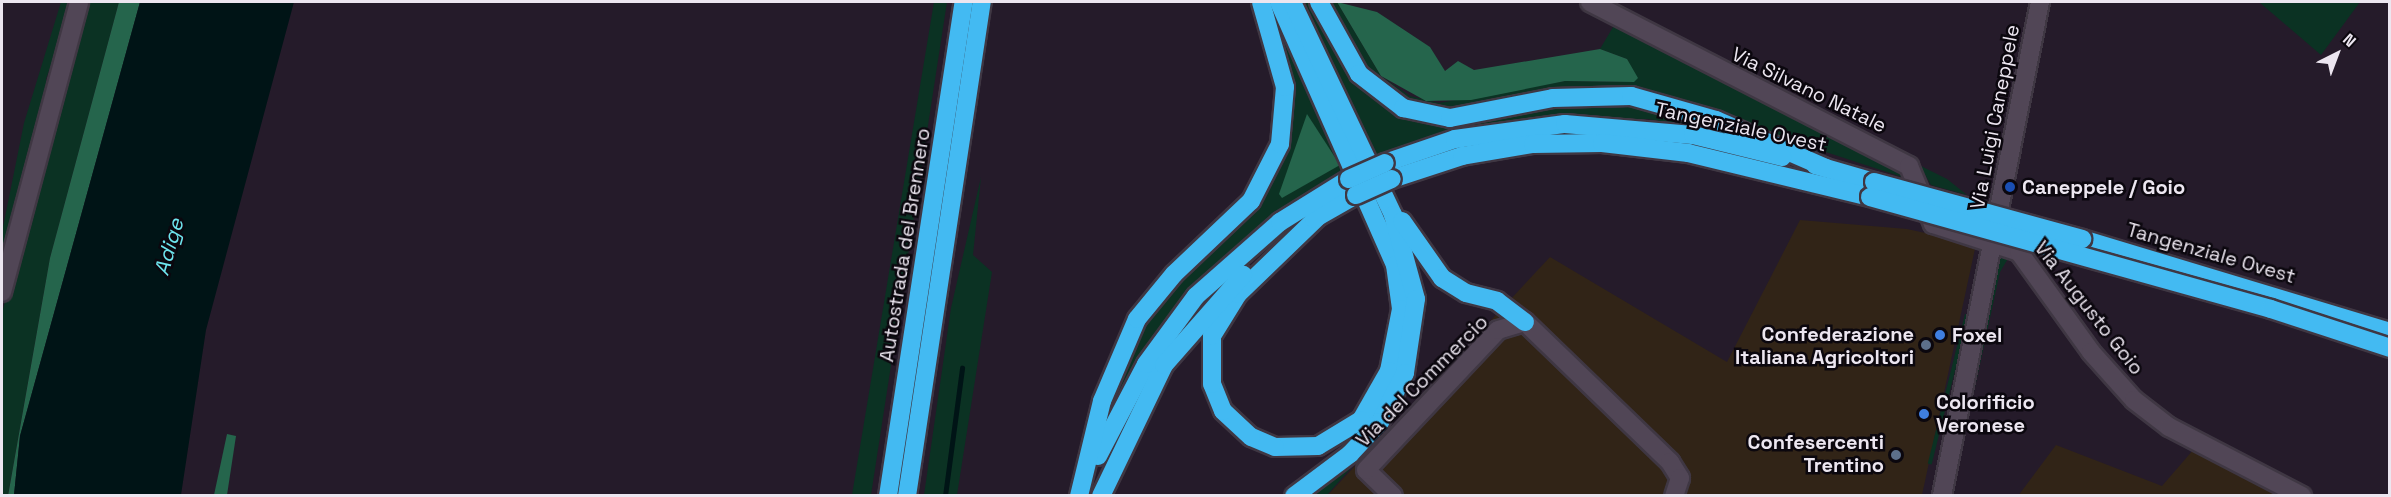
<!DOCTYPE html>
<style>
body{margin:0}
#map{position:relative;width:2391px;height:497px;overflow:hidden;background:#251b2a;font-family:"Space Grotesk",sans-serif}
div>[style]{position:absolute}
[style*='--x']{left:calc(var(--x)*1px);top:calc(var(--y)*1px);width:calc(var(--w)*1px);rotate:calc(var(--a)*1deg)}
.commercial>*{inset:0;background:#312417}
.green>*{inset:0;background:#0b3223;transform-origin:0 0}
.forest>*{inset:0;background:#25654c}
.water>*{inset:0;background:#001416}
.stream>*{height:4.5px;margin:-2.25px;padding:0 2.25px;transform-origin:2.25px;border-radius:2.25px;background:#001416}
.roads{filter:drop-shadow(2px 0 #3f3743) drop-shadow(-2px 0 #3f3743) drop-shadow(0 2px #3f3743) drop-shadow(0 -2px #3f3743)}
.minor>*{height:18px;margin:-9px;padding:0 9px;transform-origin:9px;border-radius:9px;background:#514656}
.highway>*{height:18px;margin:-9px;padding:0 9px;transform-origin:9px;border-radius:9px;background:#43baf2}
.bridges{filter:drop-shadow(2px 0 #3f3743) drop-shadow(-2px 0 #3f3743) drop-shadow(0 2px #3f3743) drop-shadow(0 -2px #3f3743)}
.highway-bridge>*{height:18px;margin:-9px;padding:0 9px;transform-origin:9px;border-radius:9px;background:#43baf2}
.dots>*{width:16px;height:16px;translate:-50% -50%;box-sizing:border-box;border:3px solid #0b070e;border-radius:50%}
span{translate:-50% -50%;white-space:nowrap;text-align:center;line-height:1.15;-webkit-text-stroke:5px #0b070e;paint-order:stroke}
.street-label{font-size:20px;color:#ece6f0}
.poi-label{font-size:20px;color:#ece6f0;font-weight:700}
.left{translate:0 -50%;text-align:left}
.right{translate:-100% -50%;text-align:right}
.water-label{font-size:21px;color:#6ee5ee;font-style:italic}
.frame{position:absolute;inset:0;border:3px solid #ece6f0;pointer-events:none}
.north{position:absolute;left:2307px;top:24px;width:60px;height:60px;-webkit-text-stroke:4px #0b070e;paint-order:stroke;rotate:42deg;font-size:16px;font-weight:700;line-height:24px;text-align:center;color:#ece6f0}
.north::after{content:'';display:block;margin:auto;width:21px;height:27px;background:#ece6f0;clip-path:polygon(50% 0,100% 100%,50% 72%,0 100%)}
</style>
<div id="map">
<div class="commercial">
<div style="clip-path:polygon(1800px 220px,1907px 229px,1976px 244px,1922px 495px,1327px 496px,1550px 257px,1727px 362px)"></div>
<div style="clip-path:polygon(2056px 445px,2162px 486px,2194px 449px,2290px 496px,2018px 496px)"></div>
</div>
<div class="green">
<div style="clip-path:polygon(61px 2px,74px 2px,46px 79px,48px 88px,2px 270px,2px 232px,24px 123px)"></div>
<div style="clip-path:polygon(84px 2px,119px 2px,50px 258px,8px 495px,2px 496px,2px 313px)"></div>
<div style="clip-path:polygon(934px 2px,947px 2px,871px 495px,852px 495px)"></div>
<div style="clip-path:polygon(1305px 2px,1311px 2px,1360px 86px,1384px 107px,1418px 121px,1446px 125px,1545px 107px,1633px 104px,1688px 117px,1710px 129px,1648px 119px,1539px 118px,1377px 158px)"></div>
<div style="clip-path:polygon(1328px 2px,1337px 2px,1381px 76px,1410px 96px,1439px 103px,1565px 81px,1634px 82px,1627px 59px,1600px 49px,1616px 22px,1903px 168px,1911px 180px,1641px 91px,1560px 89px,1450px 111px,1414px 105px,1371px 76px)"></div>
<div style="clip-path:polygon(2259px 2px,2360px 2px,2321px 55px)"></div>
<div style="clip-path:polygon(1281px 25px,1346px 172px,1280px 212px,1197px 285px,1148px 345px,1096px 440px,1150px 315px,1183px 275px,1253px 213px,1281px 166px,1295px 102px)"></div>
<div style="clip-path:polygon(1899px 155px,1947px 179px,1967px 195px,1931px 185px,1923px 171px)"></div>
<div style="clip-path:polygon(981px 177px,973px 255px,992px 272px,957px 495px,924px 495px,951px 308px)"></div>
<div style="clip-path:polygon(1999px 253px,2009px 257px,2000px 272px,1970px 410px)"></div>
<div style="left:1965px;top:314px;width:4px;height:154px;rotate:14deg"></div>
<div style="clip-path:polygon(1376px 440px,1327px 495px,1307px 496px,1351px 463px)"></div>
</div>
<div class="forest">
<div style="clip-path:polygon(119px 2px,140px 2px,20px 436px,14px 495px,8px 496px,50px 258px)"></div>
<div style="clip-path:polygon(1337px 2px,1377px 12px,1430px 47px,1445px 71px,1458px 61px,1474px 70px,1600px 49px,1627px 59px,1638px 78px,1634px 82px,1565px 81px,1471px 100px,1426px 101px,1381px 76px)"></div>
<div style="clip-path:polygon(1307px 114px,1340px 165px,1282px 198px,1279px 194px)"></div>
<div style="clip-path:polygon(227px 434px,236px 436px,227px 495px,214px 495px)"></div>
</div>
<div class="water">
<div style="clip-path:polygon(140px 2px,294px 2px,206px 330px,181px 495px,14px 495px,20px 436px)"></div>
</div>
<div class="stream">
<div style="--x:945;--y:496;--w:129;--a:-82.4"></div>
</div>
<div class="roads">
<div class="minor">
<div style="--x:1590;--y:2;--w:359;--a:27.2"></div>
<div style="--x:1909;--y:166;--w:63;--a:67.5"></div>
<div style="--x:1933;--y:224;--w:90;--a:18"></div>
<div style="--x:2019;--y:252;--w:123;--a:54.2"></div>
<div style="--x:2091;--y:352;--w:64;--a:48.1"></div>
<div style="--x:2134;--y:400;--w:44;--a:37.6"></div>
<div style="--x:2169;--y:427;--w:150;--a:27.4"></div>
<div style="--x:2;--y:292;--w:300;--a:-75.1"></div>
<div style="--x:1393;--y:496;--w:37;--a:-136"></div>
<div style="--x:1366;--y:470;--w:192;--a:-46.7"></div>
<div style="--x:1498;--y:330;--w:28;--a:-17"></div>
<div style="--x:1525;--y:322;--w:202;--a:44"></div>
<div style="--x:1670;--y:462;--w:19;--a:58"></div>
<div style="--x:1680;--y:478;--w:19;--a:108"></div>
<div style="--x:1942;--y:496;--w:504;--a:-78.78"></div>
</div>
<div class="highway">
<div style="--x:1279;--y:2;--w:287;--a:66.2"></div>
<div style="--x:1395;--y:265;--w:44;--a:82.2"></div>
<div style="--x:1401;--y:309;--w:63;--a:101"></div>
<div style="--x:1389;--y:371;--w:56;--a:119.7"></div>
<div style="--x:1361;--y:420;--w:50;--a:148.8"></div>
<div style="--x:1318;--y:446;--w:43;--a:178.7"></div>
<div style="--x:1275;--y:447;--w:26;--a:-157"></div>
<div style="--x:1251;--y:437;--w:38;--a:-137"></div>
<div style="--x:1223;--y:411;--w:29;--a:-112"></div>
<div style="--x:1212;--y:384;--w:48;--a:-90"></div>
<div style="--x:1212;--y:336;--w:49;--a:-58.2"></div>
<div style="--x:1238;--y:294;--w:117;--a:-44"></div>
<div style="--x:1292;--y:2;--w:236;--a:64.6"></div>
<div style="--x:1393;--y:215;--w:87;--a:74.7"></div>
<div style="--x:1416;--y:299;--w:75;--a:98.5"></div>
<div style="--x:1405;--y:373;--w:55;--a:117"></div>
<div style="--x:1380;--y:422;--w:44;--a:133.2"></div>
<div style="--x:1350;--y:454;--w:70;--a:143.1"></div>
<div style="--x:1319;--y:2;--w:82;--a:60.9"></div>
<div style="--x:1359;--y:74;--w:56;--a:37.7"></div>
<div style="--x:1403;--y:108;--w:48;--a:12"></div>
<div style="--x:1450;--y:118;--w:105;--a:-11"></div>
<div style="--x:1553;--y:98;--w:78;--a:-1.5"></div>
<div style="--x:1631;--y:96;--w:88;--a:15.8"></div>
<div style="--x:1716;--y:120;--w:120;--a:23.6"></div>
<div style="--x:1385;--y:163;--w:74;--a:-18.9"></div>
<div style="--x:1455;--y:139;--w:111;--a:-7.8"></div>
<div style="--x:1565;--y:124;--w:128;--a:4.9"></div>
<div style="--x:1693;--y:135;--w:92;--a:13.9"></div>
<div style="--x:1815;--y:165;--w:61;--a:16.1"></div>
<div style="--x:1392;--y:179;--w:74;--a:-18.2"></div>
<div style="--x:1462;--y:156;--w:72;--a:-9.6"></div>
<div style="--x:1533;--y:144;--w:69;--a:-0.8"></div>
<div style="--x:1602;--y:143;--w:87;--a:6.6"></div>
<div style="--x:1688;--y:153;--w:187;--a:13.6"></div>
<div style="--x:1314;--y:219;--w:48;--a:-29.7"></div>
<div style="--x:1402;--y:221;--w:70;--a:54.9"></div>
<div style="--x:1442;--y:278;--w:28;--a:32"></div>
<div style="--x:1466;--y:293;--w:32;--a:14"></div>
<div style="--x:1497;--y:301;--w:35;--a:37"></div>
<div style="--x:2082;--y:239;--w:322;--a:16.8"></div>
<div style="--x:1098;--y:456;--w:104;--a:-62.4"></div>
<div style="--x:1146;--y:364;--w:84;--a:-53.7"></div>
<div style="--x:1196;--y:296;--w:112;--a:-41.4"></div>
<div style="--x:1280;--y:222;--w:81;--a:-31.9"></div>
<div style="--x:888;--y:496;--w:500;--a:-81.3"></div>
<div style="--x:907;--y:496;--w:500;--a:-81.4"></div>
<div style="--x:1079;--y:496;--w:98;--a:-76.4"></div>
<div style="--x:1102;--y:401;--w:89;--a:-66.9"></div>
<div style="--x:1137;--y:319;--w:58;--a:-50.6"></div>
<div style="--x:1174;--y:274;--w:106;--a:-43.5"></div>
<div style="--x:1251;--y:201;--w:64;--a:-63"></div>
<div style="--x:1280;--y:144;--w:57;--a:-85"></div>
<div style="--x:1285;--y:87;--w:88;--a:-105.8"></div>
<div style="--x:1101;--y:496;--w:145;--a:-64.3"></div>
<div style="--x:1164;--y:365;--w:120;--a:-48.7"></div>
</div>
</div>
<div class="bridges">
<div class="highway-bridge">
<div style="--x:1349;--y:179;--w:39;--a:-24"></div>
<div style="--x:1874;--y:182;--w:216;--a:15.3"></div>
<div style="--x:1356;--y:195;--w:39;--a:-24"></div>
<div style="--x:1870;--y:197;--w:416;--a:15.6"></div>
<div style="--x:2271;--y:309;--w:125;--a:18.1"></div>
</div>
</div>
<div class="dots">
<div style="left:2010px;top:187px;background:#1a4fb4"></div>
<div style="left:1940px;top:335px;background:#3f7fe0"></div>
<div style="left:1926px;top:345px;background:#5c6f8a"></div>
<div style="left:1924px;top:414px;background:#3f7fe0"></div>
<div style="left:1896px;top:455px;background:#5c6f8a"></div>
</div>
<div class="street-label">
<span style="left:1809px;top:90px;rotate:26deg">Via Silvano Natale</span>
<span style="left:1995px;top:117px;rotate:-79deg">Via Luigi Caneppele</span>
<span style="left:1741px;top:127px;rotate:12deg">Tangenziale Ovest</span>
<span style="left:905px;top:245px;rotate:-81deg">Autostrada del Brennero</span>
<span style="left:2211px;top:253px;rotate:16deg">Tangenziale Ovest</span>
<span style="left:2089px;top:308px;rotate:52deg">Via Augusto Goio</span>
<span style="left:1422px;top:381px;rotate:-45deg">Via del Commercio</span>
</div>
<div class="poi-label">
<span class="left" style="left:2022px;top:187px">Caneppele / Goio</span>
<span class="right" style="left:1914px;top:346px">Confederazione<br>Italiana Agricoltori</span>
<span class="left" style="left:1952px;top:335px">Foxel</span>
<span class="left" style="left:1936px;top:414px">Colorificio<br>Veronese</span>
<span class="right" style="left:1884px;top:454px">Confesercenti<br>Trentino</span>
</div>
<div class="water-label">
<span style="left:169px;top:247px;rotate:-74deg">Adige</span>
</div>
<div class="frame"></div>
<div class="north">N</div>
</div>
